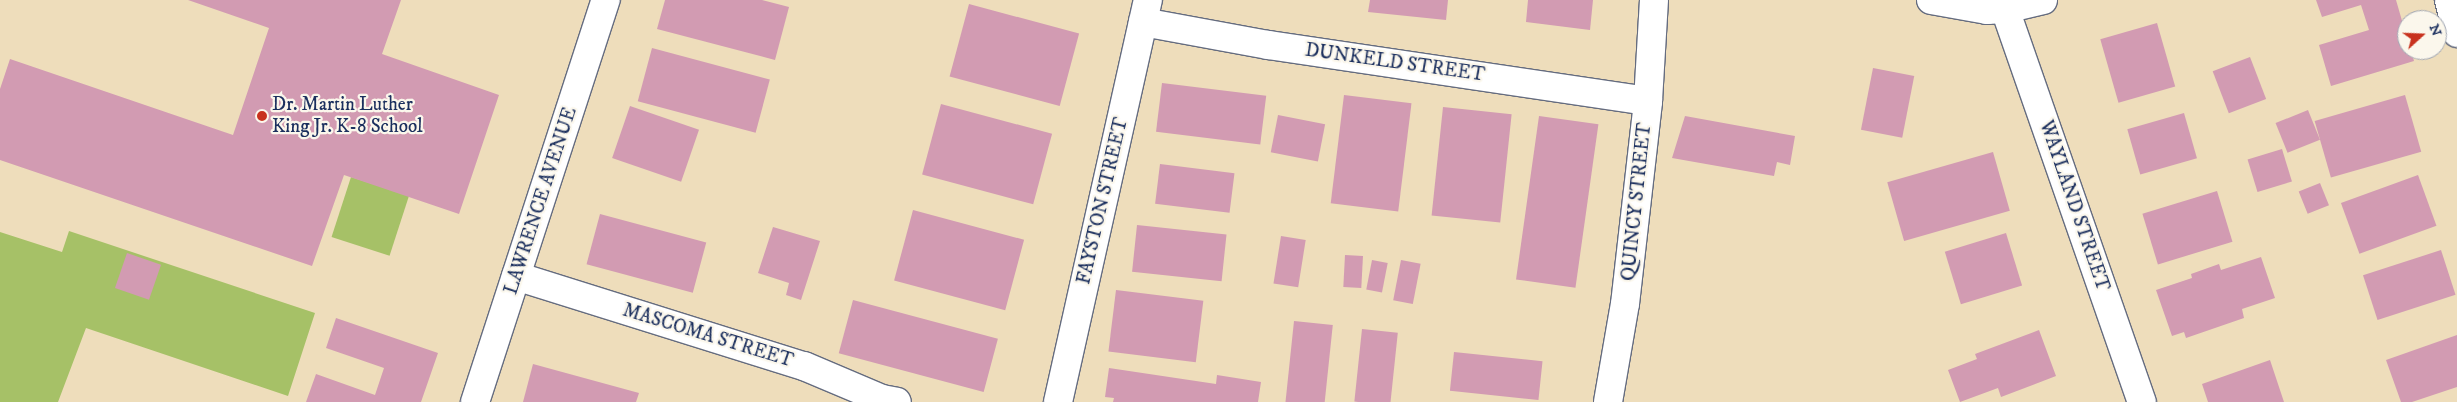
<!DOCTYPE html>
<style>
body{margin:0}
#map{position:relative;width:2457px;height:402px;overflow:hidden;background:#edb;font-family:"IM FELL DW Pica",serif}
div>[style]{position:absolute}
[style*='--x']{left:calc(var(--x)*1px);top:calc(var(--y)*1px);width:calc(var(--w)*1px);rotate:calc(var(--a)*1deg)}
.green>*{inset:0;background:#a6c167;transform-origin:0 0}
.building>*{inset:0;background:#d29bb2;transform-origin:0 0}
.roads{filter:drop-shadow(1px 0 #656c7f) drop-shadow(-1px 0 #656c7f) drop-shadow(0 1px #656c7f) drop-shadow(0 -1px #656c7f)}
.minor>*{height:28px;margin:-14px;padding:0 14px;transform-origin:14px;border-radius:14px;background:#fff}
.major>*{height:28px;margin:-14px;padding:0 14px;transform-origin:14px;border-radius:14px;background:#fff}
.dots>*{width:14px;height:14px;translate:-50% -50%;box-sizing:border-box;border:2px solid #fbf7ec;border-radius:50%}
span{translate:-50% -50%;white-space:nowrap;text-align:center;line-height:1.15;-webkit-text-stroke:4.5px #fbf7ec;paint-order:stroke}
.street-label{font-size:19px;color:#1b2f5e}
.poi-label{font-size:19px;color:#1b2f5e}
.left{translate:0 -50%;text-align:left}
.north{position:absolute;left:2397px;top:10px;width:50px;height:50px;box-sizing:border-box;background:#fbf7ec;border:1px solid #a1a7b3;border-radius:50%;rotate:70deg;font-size:14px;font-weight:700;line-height:20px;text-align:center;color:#1b2f5e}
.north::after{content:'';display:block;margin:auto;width:18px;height:22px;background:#c8321e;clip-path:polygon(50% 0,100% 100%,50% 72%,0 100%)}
</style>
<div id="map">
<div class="green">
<div style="left:351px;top:177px;width:61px;height:63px;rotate:18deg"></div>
<div style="clip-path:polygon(69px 231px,315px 313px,288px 396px,86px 328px,58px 402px,0 402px,0 232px,62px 252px)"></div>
</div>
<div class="building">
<div style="clip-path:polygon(188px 0,401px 0,382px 54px,499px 95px,459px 214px,344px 175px,312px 266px,0 160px,0 89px,10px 59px,233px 135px,269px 28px)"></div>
<div style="clip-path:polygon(665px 0,762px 0,789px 7px,775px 60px,657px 29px)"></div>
<div style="clip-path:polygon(1370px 0,1448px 0,1446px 20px,1368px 12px)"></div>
<div style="clip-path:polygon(1528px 0,1593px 0,1590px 30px,1526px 22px)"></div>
<div style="clip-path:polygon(2316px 0,2396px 0,2407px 38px,2407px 50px,2411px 50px,2414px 61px,2331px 86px,2319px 45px,2369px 30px,2361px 5px,2322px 17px)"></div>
<div style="left:969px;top:4px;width:114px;height:75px;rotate:15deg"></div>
<div style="left:2157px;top:23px;width:66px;height:59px;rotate:74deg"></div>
<div style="left:652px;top:48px;width:122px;height:55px;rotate:15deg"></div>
<div style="left:2250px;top:57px;width:45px;height:40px;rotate:69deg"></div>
<div style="left:1873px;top:68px;width:42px;height:63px;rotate:11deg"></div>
<div style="left:1162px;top:83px;width:105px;height:49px;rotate:7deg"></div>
<div style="left:1344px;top:95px;width:68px;height:109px;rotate:7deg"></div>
<div style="left:2405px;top:95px;width:59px;height:94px;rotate:74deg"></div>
<div style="left:941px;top:104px;width:115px;height:73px;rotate:15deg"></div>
<div style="left:630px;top:106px;width:73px;height:55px;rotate:19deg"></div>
<div style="left:1443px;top:107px;width:69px;height:109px;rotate:6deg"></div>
<div style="left:2308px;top:110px;width:32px;height:35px;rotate:68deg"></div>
<div style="left:2184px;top:113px;width:47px;height:59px;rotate:74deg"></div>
<div style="left:1278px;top:115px;width:48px;height:38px;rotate:11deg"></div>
<div style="left:1539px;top:116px;width:60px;height:165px;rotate:8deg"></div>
<div style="clip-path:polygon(1685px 116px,1795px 136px,1790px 165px,1777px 162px,1774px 176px,1672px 158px)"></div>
<div style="left:2282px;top:149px;width:34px;height:36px;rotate:73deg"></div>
<div style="left:1993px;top:152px;width:61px;height:110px;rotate:74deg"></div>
<div style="left:1160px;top:164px;width:75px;height:40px;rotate:7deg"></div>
<div style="left:2418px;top:175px;width:54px;height:82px;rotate:70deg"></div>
<div style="left:2320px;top:183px;width:24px;height:23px;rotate:68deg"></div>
<div style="left:2217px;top:191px;width:53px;height:78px;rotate:73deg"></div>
<div style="left:913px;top:210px;width:115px;height:73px;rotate:15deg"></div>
<div style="left:600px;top:214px;width:110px;height:52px;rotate:15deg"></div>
<div style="left:1137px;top:225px;width:90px;height:47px;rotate:6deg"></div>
<div style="clip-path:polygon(773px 227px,820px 241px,801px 300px,786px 295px,789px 283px,758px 273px)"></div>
<div style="left:2006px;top:233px;width:55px;height:64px;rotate:73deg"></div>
<div style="left:1281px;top:236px;width:25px;height:48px;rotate:9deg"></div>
<div style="left:2441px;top:250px;width:47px;height:82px;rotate:72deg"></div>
<div style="left:127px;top:253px;width:36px;height:37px;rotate:19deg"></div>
<div style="left:1345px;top:255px;width:18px;height:32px;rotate:3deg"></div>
<div style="clip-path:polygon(2261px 257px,2275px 298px,2242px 309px,2244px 318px,2186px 338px,2184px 332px,2172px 336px,2156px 290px,2192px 278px,2191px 274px,2219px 264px,2221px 270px)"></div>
<div style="left:1372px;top:260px;width:16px;height:30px;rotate:11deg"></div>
<div style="left:1401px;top:260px;width:20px;height:41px;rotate:11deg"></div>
<div style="left:1116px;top:290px;width:88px;height:62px;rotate:7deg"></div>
<div style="left:853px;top:300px;width:150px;height:55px;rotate:15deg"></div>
<div style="clip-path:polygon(336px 318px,438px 353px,421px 402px,306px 402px,316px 374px,375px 395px,384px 368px,326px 348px)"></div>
<div style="left:1294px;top:321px;width:39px;height:82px;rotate:6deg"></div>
<div style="left:1362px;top:329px;width:36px;height:73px;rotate:6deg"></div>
<div style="clip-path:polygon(2039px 330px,2056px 376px,2001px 397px,1998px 388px,1960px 402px,1948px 370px,1977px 359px,1975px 354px)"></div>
<div style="clip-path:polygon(2457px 335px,2457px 387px,2412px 402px,2401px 402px,2386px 360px)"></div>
<div style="left:1454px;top:352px;width:89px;height:39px;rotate:6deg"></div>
<div style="clip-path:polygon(2270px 360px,2284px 402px,2208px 402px,2202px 384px)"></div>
<div style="clip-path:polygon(533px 364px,639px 393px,636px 402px,523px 402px)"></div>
<div style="clip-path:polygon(1109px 368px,1216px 384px,1217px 375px,1261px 382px,1258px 402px,1113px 402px,1114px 398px,1105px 397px)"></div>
</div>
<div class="roads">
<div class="minor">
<div style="--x:1931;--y:0;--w:57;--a:10.1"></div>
<div style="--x:1987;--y:10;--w:18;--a:-3"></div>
<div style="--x:2005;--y:9;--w:39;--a:-13"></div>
<div style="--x:2449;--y:0;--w:34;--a:76"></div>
<div style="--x:2005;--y:9;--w:416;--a:70.8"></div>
<div style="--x:1143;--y:22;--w:127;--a:10.4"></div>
<div style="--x:1268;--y:45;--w:384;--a:8.4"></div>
<div style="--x:516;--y:276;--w:302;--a:17.4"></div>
<div style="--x:804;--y:366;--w:85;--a:22.9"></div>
<div style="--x:882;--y:399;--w:15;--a:11"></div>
<div style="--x:475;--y:402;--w:423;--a:-72"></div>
<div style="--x:1058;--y:402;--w:412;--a:-77.4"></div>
</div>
<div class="major">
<div style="--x:1608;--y:402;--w:99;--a:-80.2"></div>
<div style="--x:1625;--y:304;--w:204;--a:-83.5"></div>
<div style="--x:1648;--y:101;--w:101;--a:-86.6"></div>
</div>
</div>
<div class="dots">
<div style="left:262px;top:116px;background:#c8321e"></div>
</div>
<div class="street-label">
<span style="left:1395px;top:63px;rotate:8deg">DUNKELD STREET</span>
<span style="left:541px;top:201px;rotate:-72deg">LAWRENCE AVENUE</span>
<span style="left:1103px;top:201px;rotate:-77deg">FAYSTON STREET</span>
<span style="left:1637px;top:202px;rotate:-84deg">QUINCY STREET</span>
<span style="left:2074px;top:206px;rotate:71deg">WAYLAND STREET</span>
<span style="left:708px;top:336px;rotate:17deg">MASCOMA STREET</span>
</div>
<div class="poi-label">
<span class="left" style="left:272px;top:116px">Dr. Martin Luther<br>King Jr. K-8 School</span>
</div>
<div class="north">N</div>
</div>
